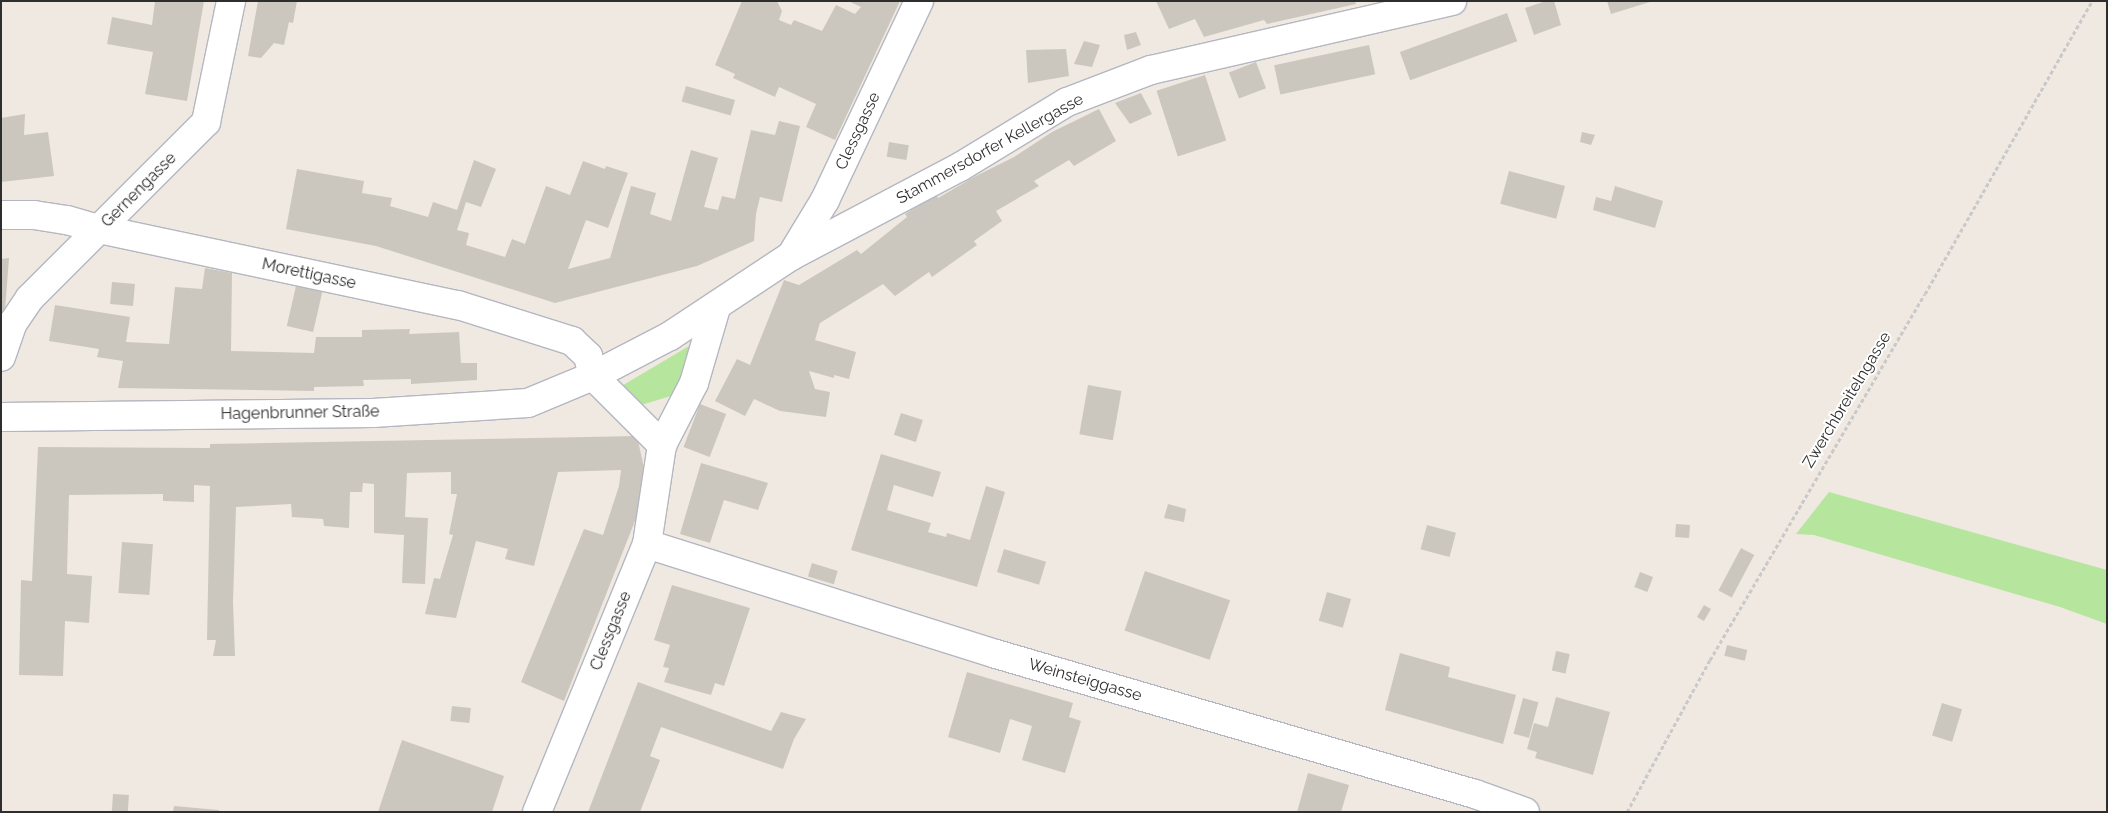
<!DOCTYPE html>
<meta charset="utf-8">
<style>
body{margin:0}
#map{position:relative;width:2108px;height:813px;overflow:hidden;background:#efe9e1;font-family:Raleway,sans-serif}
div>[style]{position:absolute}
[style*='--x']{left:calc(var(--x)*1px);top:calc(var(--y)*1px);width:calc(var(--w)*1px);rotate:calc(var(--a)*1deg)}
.green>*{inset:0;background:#b6e59e}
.building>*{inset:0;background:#cbc7bf;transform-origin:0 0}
.path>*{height:3px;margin-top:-1.5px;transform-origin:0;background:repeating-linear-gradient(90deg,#c9c9c9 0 4px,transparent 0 6.5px)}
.roads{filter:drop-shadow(1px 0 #b4b7c1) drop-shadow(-1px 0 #b4b7c1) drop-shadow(0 1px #b4b7c1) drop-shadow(0 -1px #b4b7c1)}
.minor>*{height:28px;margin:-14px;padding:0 14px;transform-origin:14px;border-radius:14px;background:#fff}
span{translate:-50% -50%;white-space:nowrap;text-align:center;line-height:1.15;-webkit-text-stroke:4px #fff;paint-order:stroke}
.street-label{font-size:16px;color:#2e2e2e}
.frame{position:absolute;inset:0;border:2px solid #2e2e2e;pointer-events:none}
</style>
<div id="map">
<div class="green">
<div style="clip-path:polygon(694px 343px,699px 345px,674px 395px,638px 406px,620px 387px)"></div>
<div style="clip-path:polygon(1829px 492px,2107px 570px,2107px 624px,2060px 607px,1814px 535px,1796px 534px)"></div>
</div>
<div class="building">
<div style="clip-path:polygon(155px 1px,204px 1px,187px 101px,145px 94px,153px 52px,107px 44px,112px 17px,152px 25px)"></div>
<div style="clip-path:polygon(258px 1px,297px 1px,293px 23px,289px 22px,284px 45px,274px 43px,261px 58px,248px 56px)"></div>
<div style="clip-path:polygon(742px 1px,777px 1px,782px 11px,779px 20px,791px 25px,794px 20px,822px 31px,836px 5px,855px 14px,861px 7px,848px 1px,900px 1px,835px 140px,806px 127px,816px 104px,779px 87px,775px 97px,733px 78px,735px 74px,715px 65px)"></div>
<div style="clip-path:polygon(1156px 1px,1355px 1px,1356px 4px,1267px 24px,1264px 20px,1204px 37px,1195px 19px,1169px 29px)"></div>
<div style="clip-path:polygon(1546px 1px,1554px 1px,1561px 25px,1534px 35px,1525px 8px)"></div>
<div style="clip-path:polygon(1607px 1px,1650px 1px,1650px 2px,1611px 14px)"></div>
<div style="left:1507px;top:13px;width:30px;height:114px;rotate:70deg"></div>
<div style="clip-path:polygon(1136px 32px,1141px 45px,1127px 50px,1124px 35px)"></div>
<div style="clip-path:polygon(1084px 41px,1100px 45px,1092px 67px,1074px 64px)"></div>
<div style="left:1369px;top:45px;width:30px;height:97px;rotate:78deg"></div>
<div style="clip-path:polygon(1066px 49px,1069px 76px,1028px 83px,1026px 50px)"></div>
<div style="left:1256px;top:62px;width:28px;height:29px;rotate:69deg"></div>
<div style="left:1205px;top:75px;width:69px;height:51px;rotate:72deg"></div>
<div style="left:686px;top:86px;width:51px;height:16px;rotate:16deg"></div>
<div style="clip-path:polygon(1141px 93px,1152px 114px,1130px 124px,1115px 103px)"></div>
<div style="clip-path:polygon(1099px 109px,1116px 141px,1074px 166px,1069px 160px,1034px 181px,1039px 186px,996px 211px,1002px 221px,974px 241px,977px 245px,932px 277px,929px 272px,895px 296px,883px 284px,820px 323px,815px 340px,856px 352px,849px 379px,834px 375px,834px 378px,809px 371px,815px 389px,830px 392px,826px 417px,780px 411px,754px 399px,745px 416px,715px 401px,737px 359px,750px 365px,784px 280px,799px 285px,857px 250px,861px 254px,907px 217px,905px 214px,936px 195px,938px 198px,974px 177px,1014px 157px,1052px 132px)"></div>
<div style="clip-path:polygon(25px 114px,24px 135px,48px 132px,54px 176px,1px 182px,1px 118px)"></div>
<div style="clip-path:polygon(779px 121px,800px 126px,782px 202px,760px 197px,756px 214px,754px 241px,697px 266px,555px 303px,376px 246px,286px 229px,297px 169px,364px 181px,362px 193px,392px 198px,390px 206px,428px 217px,433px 202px,457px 210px,474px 160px,496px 169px,481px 207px,466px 202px,457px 230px,469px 233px,466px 245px,505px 257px,512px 239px,525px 244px,546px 186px,570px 195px,583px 161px,605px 169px,606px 166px,628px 173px,608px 228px,586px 220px,568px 269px,610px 258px,631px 186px,656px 193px,650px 214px,671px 221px,691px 150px,718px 158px,704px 207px,718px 210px,722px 196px,735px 199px,751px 130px,775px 135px)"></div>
<div style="clip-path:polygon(1582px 132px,1595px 135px,1591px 145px,1580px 142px)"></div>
<div style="left:889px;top:142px;width:20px;height:15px;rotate:9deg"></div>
<div style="left:1509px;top:171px;width:58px;height:34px;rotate:15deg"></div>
<div style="clip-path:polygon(1615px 186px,1663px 201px,1655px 228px,1593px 210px,1596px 197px,1611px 201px)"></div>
<div style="clip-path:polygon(9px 258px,5px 311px,1px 311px,1px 259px)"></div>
<div style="clip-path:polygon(205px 268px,232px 273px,231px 351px,314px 353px,316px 337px,362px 337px,362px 330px,410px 329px,409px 334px,459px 332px,461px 363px,477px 363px,477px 380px,411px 384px,411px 379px,363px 380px,364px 386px,314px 387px,314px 391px,118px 388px,123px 361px,97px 357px,99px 349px,49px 341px,55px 305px,130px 317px,126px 342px,169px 344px,175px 287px,202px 289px)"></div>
<div style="left:112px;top:282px;width:23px;height:22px;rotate:5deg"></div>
<div style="left:296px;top:286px;width:27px;height:41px;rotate:13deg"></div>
<div style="left:1088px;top:385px;width:34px;height:50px;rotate:10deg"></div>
<div style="left:700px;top:404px;width:28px;height:46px;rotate:21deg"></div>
<div style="left:901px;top:413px;width:23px;height:23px;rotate:18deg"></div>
<div style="clip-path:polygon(637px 436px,644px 468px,646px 493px,564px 701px,521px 682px,584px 529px,603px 535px,619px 486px,621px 470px,558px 472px,534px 566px,505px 559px,508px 549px,476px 541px,456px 618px,425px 614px,434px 578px,440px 579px,453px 535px,449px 534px,457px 494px,451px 494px,451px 472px,407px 473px,405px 517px,428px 518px,425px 584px,402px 583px,404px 535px,374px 533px,374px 484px,363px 483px,362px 492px,350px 492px,349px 528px,324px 526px,323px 519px,292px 517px,291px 504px,236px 507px,233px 602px,235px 656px,213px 656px,216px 640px,207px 640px,210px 486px,194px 485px,194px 502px,163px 501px,163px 494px,69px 495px,67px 574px,92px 576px,89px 623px,65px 621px,63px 676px,19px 675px,21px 580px,32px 581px,38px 447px,210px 448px,210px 444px)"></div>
<div style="clip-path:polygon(881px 454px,941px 472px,933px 497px,894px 485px,887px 510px,931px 523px,928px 532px,946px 537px,947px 533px,970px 540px,986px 486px,1005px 492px,977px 587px,851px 550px)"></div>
<div style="clip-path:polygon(701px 463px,768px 483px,758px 510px,724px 500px,710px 543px,680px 534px)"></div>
<div style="clip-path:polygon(1168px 504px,1186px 509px,1184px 522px,1164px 518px)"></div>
<div style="left:1676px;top:524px;width:14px;height:13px;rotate:4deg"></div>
<div style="left:1427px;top:525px;width:30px;height:25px;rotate:15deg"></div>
<div style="left:122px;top:542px;width:31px;height:51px;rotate:4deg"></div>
<div style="left:1741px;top:548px;width:15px;height:48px;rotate:28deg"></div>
<div style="left:1004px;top:549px;width:44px;height:24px;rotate:17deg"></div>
<div style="left:812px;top:563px;width:27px;height:14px;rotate:17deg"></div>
<div style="left:1145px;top:571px;width:90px;height:63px;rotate:19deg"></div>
<div style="left:1640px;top:572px;width:14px;height:16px;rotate:21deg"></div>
<div style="clip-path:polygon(672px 585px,750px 608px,724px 686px,715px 683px,711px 695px,664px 682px,669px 668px,663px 667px,670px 645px,654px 640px)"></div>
<div style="left:1327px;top:592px;width:25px;height:30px;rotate:16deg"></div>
<div style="left:1704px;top:605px;width:8px;height:14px;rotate:30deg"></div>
<div style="left:1727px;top:645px;width:21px;height:11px;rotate:14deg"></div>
<div style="left:1556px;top:651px;width:14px;height:20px;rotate:12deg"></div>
<div style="clip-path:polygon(1400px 653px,1450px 667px,1448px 677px,1516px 695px,1503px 744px,1385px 710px)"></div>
<div style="clip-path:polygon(967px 672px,1073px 703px,1069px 717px,1081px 721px,1065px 773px,1022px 760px,1032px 726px,1010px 719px,1000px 753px,948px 737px)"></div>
<div style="clip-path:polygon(638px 682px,771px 731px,781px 712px,806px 719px,794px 739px,783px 769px,661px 727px,650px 756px,660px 760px,640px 812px,588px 812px)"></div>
<div style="clip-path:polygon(1556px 697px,1610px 712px,1593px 775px,1535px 758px,1537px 752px,1527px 749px,1534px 723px,1548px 727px)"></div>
<div style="left:1523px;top:698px;width:16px;height:37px;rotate:15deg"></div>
<div style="left:1942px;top:703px;width:21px;height:34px;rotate:17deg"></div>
<div style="left:452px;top:706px;width:19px;height:15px;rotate:6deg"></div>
<div style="clip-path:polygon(402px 740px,504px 776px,492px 812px,378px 812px)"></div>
<div style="clip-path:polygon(1308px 773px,1349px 785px,1341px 812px,1297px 812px)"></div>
<div style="left:113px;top:794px;width:16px;height:18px;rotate:4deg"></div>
<div style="clip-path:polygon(174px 806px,219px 810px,219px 812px,173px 812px)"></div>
</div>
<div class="path">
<div style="--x:1627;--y:812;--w:173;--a:-61.4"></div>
<div style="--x:1710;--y:660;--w:424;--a:-59.6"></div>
<div style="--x:1925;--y:294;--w:337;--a:-60.3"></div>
</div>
<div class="roads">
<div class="minor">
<div style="--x:1;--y:215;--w:33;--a:0"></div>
<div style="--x:34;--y:215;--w:33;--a:9"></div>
<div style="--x:67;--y:220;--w:33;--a:16"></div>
<div style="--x:99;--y:229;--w:367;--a:12"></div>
<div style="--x:458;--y:305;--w:120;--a:17.5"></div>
<div style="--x:572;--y:341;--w:22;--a:43"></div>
<div style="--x:588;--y:356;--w:21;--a:76"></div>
<div style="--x:791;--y:256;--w:66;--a:-58.7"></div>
<div style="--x:825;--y:200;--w:220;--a:-64.7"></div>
<div style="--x:1;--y:357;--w:36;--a:-71"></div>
<div style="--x:13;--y:323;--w:30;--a:-56"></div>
<div style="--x:30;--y:298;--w:249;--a:-45"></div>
<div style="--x:206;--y:122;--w:124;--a:-78.3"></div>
<div style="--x:593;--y:376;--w:98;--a:45"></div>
<div style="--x:1;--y:417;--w:372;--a:-0.6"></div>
<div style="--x:373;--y:413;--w:155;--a:-3.7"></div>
<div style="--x:528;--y:403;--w:70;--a:-22.6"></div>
<div style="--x:593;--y:376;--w:87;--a:-27.5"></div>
<div style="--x:670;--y:336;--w:145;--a:-33.5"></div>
<div style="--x:791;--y:256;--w:191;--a:-27.8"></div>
<div style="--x:960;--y:167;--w:125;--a:-31.3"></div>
<div style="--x:1067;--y:102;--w:90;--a:-20.9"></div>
<div style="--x:1151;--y:70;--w:309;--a:-12.9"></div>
<div style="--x:647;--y:544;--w:366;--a:17.5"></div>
<div style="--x:996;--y:654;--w:499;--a:16.3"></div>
<div style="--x:1475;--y:794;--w:53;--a:19.8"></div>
<div style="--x:537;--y:812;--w:290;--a:-67.7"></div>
<div style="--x:647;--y:544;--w:100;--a:-81.4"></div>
<div style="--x:662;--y:445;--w:70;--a:-62.7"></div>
<div style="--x:694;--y:383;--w:78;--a:-73.7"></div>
</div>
</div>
<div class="street-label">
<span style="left:858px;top:131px;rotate:-65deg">Clessgasse</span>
<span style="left:990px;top:149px;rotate:-29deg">Stammersdorfer Kellergasse</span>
<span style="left:139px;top:190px;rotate:-45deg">Gernengasse</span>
<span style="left:309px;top:274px;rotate:12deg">Morettigasse</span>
<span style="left:1847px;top:400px;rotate:-59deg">Zwerchbreitelngasse</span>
<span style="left:300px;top:413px;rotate:-1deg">Hagenbrunner Straße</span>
<span style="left:611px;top:631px;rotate:-68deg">Clessgasse</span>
<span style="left:1085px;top:680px;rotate:16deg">Weinsteiggasse</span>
</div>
<div class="frame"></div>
</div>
